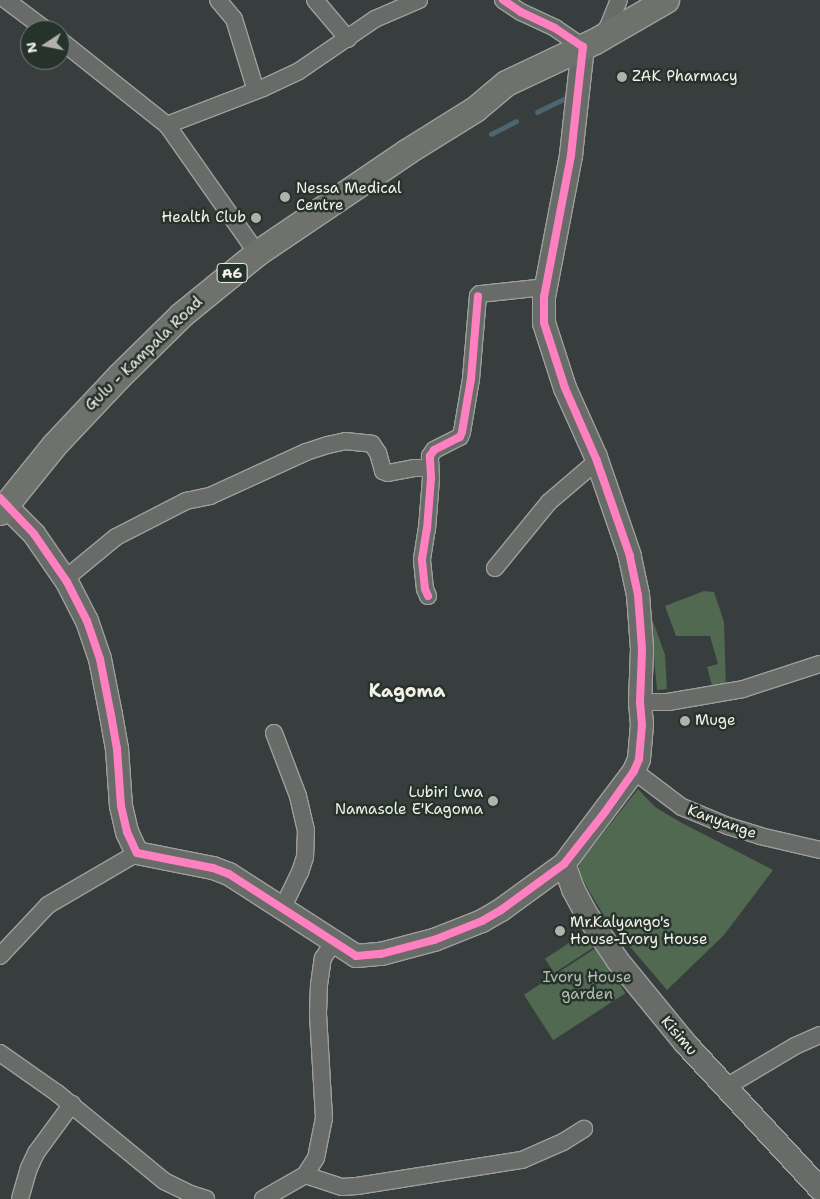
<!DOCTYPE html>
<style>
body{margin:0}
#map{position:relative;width:820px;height:1199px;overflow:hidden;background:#383e3e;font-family:"Shantell Sans",sans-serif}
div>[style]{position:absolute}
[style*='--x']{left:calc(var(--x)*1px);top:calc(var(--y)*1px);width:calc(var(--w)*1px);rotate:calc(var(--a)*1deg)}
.green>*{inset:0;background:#516851;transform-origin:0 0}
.stream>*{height:4.5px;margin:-2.25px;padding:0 2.25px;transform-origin:2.25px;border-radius:2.25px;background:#4e656f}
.roads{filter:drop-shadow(1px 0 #9d9f9e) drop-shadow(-1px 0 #9d9f9e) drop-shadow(0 1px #9d9f9e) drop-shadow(0 -1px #9d9f9e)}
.street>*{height:16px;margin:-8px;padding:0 8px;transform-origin:8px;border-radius:8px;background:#686b67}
.secondary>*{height:22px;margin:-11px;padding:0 11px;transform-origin:11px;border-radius:11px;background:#686b67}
.primary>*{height:25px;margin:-12.5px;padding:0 12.5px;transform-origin:12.5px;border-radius:12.5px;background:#6f716c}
.cycleway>*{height:8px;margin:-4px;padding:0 4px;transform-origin:4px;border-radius:4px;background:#ff80c0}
.dots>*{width:14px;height:14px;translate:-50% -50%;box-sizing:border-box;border:2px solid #26332d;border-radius:50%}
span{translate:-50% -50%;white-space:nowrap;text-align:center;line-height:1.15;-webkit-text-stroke:5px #26332d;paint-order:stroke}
.shield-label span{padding:1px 4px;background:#26332d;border:1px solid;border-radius:4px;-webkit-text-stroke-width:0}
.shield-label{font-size:14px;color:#f4f1e8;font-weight:700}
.poi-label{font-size:15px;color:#f4f1e8}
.left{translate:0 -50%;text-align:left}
.right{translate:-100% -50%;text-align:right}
.street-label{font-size:15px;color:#f4f1e8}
.park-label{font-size:15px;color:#b4bdad}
.quarter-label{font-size:18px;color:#f4f1e8;font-weight:700}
.north{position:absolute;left:20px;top:20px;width:50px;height:50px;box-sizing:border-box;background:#26332d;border:1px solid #787f78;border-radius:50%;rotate:259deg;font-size:14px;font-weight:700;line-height:20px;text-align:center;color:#f4f1e8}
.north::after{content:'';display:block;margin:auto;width:18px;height:22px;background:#b2b2ac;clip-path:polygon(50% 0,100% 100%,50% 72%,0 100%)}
</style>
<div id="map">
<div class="green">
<div style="clip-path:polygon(704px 591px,714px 592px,724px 622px,726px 688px,713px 689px,707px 667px,718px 664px,710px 636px,676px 636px,665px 606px)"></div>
<div style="clip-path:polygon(650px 613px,665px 655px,667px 689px,657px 690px)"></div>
<div style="clip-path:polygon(638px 789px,655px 807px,680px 822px,773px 870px,724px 935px,667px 990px,604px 916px,578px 872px,579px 864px)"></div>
<div style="left:586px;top:932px;width:17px;height:49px;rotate:57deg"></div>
<div style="left:596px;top:948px;width:54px;height:86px;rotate:57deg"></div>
</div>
<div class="stream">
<div style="--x:537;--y:112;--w:37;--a:-26"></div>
<div style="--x:491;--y:134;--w:28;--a:-27"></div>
</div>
<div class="roads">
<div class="street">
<div style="--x:6;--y:0;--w:50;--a:36.9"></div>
<div style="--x:218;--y:0;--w:25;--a:50"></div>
<div style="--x:234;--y:19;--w:75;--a:73"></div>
<div style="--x:315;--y:0;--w:51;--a:49.8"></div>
<div style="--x:503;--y:0;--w:22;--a:34"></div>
<div style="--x:521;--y:12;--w:38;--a:25"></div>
<div style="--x:555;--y:28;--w:34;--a:34"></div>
<div style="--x:602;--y:34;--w:9;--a:-49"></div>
<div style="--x:608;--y:27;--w:29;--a:-68"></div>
<div style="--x:60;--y:40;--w:137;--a:38.5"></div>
<div style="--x:167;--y:125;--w:156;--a:54.9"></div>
<div style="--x:167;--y:125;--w:103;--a:-21.1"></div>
<div style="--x:263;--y:88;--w:40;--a:-25"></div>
<div style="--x:299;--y:71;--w:92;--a:-34.4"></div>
<div style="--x:375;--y:19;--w:48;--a:-23.4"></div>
<div style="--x:495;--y:568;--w:85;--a:-50.7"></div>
<div style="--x:549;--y:502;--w:63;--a:-40.5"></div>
<div style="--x:65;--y:579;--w:66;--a:-39.5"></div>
<div style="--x:116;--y:537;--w:79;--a:-27.2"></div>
<div style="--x:186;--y:501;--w:25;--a:-12"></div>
<div style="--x:210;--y:496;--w:106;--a:-24.6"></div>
<div style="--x:306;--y:452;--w:23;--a:-18"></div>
<div style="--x:328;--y:445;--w:17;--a:-13"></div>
<div style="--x:345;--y:441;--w:27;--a:6"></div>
<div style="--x:372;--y:444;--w:11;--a:56"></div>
<div style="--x:378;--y:453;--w:19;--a:74"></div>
<div style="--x:383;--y:471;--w:5;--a:22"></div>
<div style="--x:388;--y:473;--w:26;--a:-11"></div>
<div style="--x:414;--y:468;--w:16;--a:0"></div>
<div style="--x:428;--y:596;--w:8;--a:-113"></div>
<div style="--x:425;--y:589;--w:30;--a:-96"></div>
<div style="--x:422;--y:559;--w:30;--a:-81"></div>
<div style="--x:427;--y:529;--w:51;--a:-85.5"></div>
<div style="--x:431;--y:478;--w:22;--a:-93"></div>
<div style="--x:430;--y:456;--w:7;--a:-56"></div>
<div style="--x:434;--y:450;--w:29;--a:-27"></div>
<div style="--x:460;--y:437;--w:5;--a:-68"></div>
<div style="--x:462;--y:432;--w:54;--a:-80.4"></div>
<div style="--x:471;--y:379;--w:83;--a:-85.2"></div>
<div style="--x:478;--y:296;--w:3;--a:-45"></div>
<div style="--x:480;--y:294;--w:66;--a:-6.1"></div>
<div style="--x:640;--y:702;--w:28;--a:0"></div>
<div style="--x:668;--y:702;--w:76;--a:-9.8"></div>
<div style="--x:743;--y:689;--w:81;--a:-18"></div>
<div style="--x:274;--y:733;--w:67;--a:69.1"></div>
<div style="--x:298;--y:796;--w:35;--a:77"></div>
<div style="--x:306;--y:830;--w:27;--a:92"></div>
<div style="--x:305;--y:857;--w:16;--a:108"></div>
<div style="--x:300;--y:872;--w:41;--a:115.9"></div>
<div style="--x:634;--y:771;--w:60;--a:36.9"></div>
<div style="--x:682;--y:807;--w:50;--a:22.4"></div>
<div style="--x:728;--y:826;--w:34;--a:17"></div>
<div style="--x:760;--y:836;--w:62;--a:13.1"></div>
<div style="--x:0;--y:956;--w:70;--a:-46.7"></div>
<div style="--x:48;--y:905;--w:103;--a:-30.3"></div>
<div style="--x:0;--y:1053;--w:70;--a:35.1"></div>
<div style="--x:57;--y:1093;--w:139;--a:39.4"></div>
<div style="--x:164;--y:1181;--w:30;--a:26"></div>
<div style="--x:191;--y:1194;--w:16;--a:18"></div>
<div style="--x:726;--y:1087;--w:80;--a:-30.7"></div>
<div style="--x:795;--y:1046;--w:27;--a:-24"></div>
<div style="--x:305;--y:1175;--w:39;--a:18"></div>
<div style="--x:342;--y:1187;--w:15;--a:-4"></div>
<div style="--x:357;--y:1186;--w:167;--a:-9"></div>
<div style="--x:522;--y:1160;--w:45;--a:-23.7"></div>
<div style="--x:563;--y:1142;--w:25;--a:-32"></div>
<div style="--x:20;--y:1199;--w:32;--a:-74"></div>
<div style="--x:29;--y:1168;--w:17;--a:-65"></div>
<div style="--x:36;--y:1153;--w:61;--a:-53.7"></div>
<div style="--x:263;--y:1199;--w:48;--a:-29.7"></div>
<div style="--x:305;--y:1175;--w:20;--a:-57"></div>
<div style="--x:316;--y:1158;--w:41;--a:-78.7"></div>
<div style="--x:324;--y:1118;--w:105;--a:-93.3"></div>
<div style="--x:318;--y:1013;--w:28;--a:-88"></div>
<div style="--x:319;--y:985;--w:27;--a:-82"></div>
<div style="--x:323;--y:958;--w:18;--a:-56"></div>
</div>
<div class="secondary">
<div style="--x:5;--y:505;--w:41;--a:45"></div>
<div style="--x:34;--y:534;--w:58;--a:55.5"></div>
<div style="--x:67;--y:582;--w:44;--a:62.9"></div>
<div style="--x:87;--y:621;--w:40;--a:71.1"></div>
<div style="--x:100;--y:659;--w:57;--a:78.9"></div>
<div style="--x:111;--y:715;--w:35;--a:80"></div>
<div style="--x:117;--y:749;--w:57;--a:86"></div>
<div style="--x:121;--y:806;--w:27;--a:77"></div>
<div style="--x:127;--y:832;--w:23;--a:65"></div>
<div style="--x:137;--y:853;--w:77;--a:11.2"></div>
<div style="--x:213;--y:868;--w:17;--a:21"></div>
<div style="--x:229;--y:874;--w:151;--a:32.8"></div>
<div style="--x:356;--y:956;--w:25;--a:-5"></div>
<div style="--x:381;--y:954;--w:55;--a:-14.8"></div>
<div style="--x:434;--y:940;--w:52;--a:-21.6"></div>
<div style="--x:482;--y:921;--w:22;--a:-30"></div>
<div style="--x:501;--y:910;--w:78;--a:-36.1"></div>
<div style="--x:564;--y:864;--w:116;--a:-53"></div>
<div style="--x:634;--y:771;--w:13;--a:-67"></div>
<div style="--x:639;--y:759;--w:34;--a:-85"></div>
<div style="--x:642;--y:725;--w:23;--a:-95"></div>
<div style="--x:640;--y:702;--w:53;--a:-87.8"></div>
<div style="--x:642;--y:649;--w:54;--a:-94.2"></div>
<div style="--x:638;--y:595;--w:40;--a:-102"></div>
<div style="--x:630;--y:556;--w:105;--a:-109"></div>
<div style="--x:596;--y:457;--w:76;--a:-114.2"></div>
<div style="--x:565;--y:388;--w:68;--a:-107.9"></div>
<div style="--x:544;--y:323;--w:26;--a:-90"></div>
<div style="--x:544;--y:297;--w:145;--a:-79.2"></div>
<div style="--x:571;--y:155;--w:109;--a:-83.7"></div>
<div style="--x:564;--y:864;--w:27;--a:70"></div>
<div style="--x:573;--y:889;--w:26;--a:62"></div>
<div style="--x:585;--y:912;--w:59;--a:56"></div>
<div style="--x:618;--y:961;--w:106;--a:50.7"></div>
<div style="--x:685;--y:1043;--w:199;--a:47.2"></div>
</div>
<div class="primary">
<div style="--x:0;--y:512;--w:86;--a:-51.1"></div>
<div style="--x:54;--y:445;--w:95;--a:-46.7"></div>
<div style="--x:119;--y:376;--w:87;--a:-44.5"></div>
<div style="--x:181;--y:315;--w:98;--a:-39.2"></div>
<div style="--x:257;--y:253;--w:180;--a:-34.1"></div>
<div style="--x:406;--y:152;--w:81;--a:-31.9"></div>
<div style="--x:475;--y:109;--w:40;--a:-40"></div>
<div style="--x:506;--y:83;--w:98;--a:-25.3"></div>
<div style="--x:595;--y:41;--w:82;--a:-30"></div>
</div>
</div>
<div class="cycleway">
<div style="--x:0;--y:498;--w:50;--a:46.6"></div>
<div style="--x:34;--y:534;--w:58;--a:55.5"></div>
<div style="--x:67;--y:582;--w:44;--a:62.9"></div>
<div style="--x:87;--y:621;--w:40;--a:71.1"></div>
<div style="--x:100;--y:659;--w:57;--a:78.9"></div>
<div style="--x:111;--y:715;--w:35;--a:80"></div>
<div style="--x:117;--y:749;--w:57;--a:86"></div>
<div style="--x:121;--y:806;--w:27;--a:77"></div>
<div style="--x:127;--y:832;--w:23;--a:65"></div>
<div style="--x:137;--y:853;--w:77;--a:11.2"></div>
<div style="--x:213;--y:868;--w:17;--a:21"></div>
<div style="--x:229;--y:874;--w:151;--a:32.8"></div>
<div style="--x:356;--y:956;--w:25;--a:-5"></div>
<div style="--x:381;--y:954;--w:55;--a:-14.8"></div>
<div style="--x:434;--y:940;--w:52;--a:-21.6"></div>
<div style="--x:482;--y:921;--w:22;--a:-30"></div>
<div style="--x:501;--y:910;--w:78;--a:-36.1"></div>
<div style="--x:564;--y:864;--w:66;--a:-51.7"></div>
<div style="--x:605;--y:812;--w:50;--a:-54.7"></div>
<div style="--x:634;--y:771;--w:13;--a:-67"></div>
<div style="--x:639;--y:759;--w:34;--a:-85"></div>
<div style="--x:642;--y:725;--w:23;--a:-95"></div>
<div style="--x:640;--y:702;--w:53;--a:-87.8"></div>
<div style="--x:642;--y:649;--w:54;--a:-94.2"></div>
<div style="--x:638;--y:595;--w:40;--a:-102"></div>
<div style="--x:630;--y:556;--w:101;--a:-109.2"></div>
<div style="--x:597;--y:461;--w:80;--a:-113.7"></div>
<div style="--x:565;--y:388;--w:68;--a:-107.9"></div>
<div style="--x:544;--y:323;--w:26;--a:-90"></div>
<div style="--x:544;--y:297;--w:145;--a:-79.2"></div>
<div style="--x:571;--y:155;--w:109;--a:-83.7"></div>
<div style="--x:583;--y:47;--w:34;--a:-146"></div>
<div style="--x:555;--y:28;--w:38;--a:-155"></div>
<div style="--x:521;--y:12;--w:22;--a:-146"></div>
<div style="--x:428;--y:596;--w:8;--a:-113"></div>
<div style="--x:425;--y:589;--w:30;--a:-96"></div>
<div style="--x:422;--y:559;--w:30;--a:-81"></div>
<div style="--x:427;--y:529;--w:51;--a:-85.5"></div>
<div style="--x:431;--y:478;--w:22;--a:-93"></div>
<div style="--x:430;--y:456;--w:7;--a:-56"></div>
<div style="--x:434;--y:450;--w:29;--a:-27"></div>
<div style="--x:460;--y:437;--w:5;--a:-68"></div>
<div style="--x:462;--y:432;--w:54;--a:-80.4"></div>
<div style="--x:471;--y:379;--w:83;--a:-85.2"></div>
</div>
<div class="dots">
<div style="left:622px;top:77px;background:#b2b2ac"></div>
<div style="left:285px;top:197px;background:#b2b2ac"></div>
<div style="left:256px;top:218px;background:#b2b2ac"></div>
<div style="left:685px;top:721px;background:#b2b2ac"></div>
<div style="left:493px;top:801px;background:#b2b2ac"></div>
<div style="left:560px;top:931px;background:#b2b2ac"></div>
</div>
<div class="shield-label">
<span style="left:232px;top:273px">A6</span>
</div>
<div class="poi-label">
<span class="left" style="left:632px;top:77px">ZAK Pharmacy</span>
<span class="left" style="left:296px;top:197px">Nessa Medical<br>Centre</span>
<span class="right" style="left:246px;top:218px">Health Club</span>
<span class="left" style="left:695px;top:721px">Muge</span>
<span class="right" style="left:483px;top:801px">Lubiri Lwa<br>Namasole E'Kagoma</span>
<span class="left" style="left:570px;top:931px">Mr.Kalyango's<br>House-Ivory House</span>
</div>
<div class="street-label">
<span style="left:144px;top:354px;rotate:-44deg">Gulu - Kampala Road</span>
<span style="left:722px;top:822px;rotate:20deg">Kanyange</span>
<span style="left:679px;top:1036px;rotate:49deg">Kisimu</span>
</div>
<div class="park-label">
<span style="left:587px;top:986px">Ivory House<br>garden</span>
</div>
<div class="quarter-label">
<span style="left:407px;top:691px">Kagoma</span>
</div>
<div class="north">N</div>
</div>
